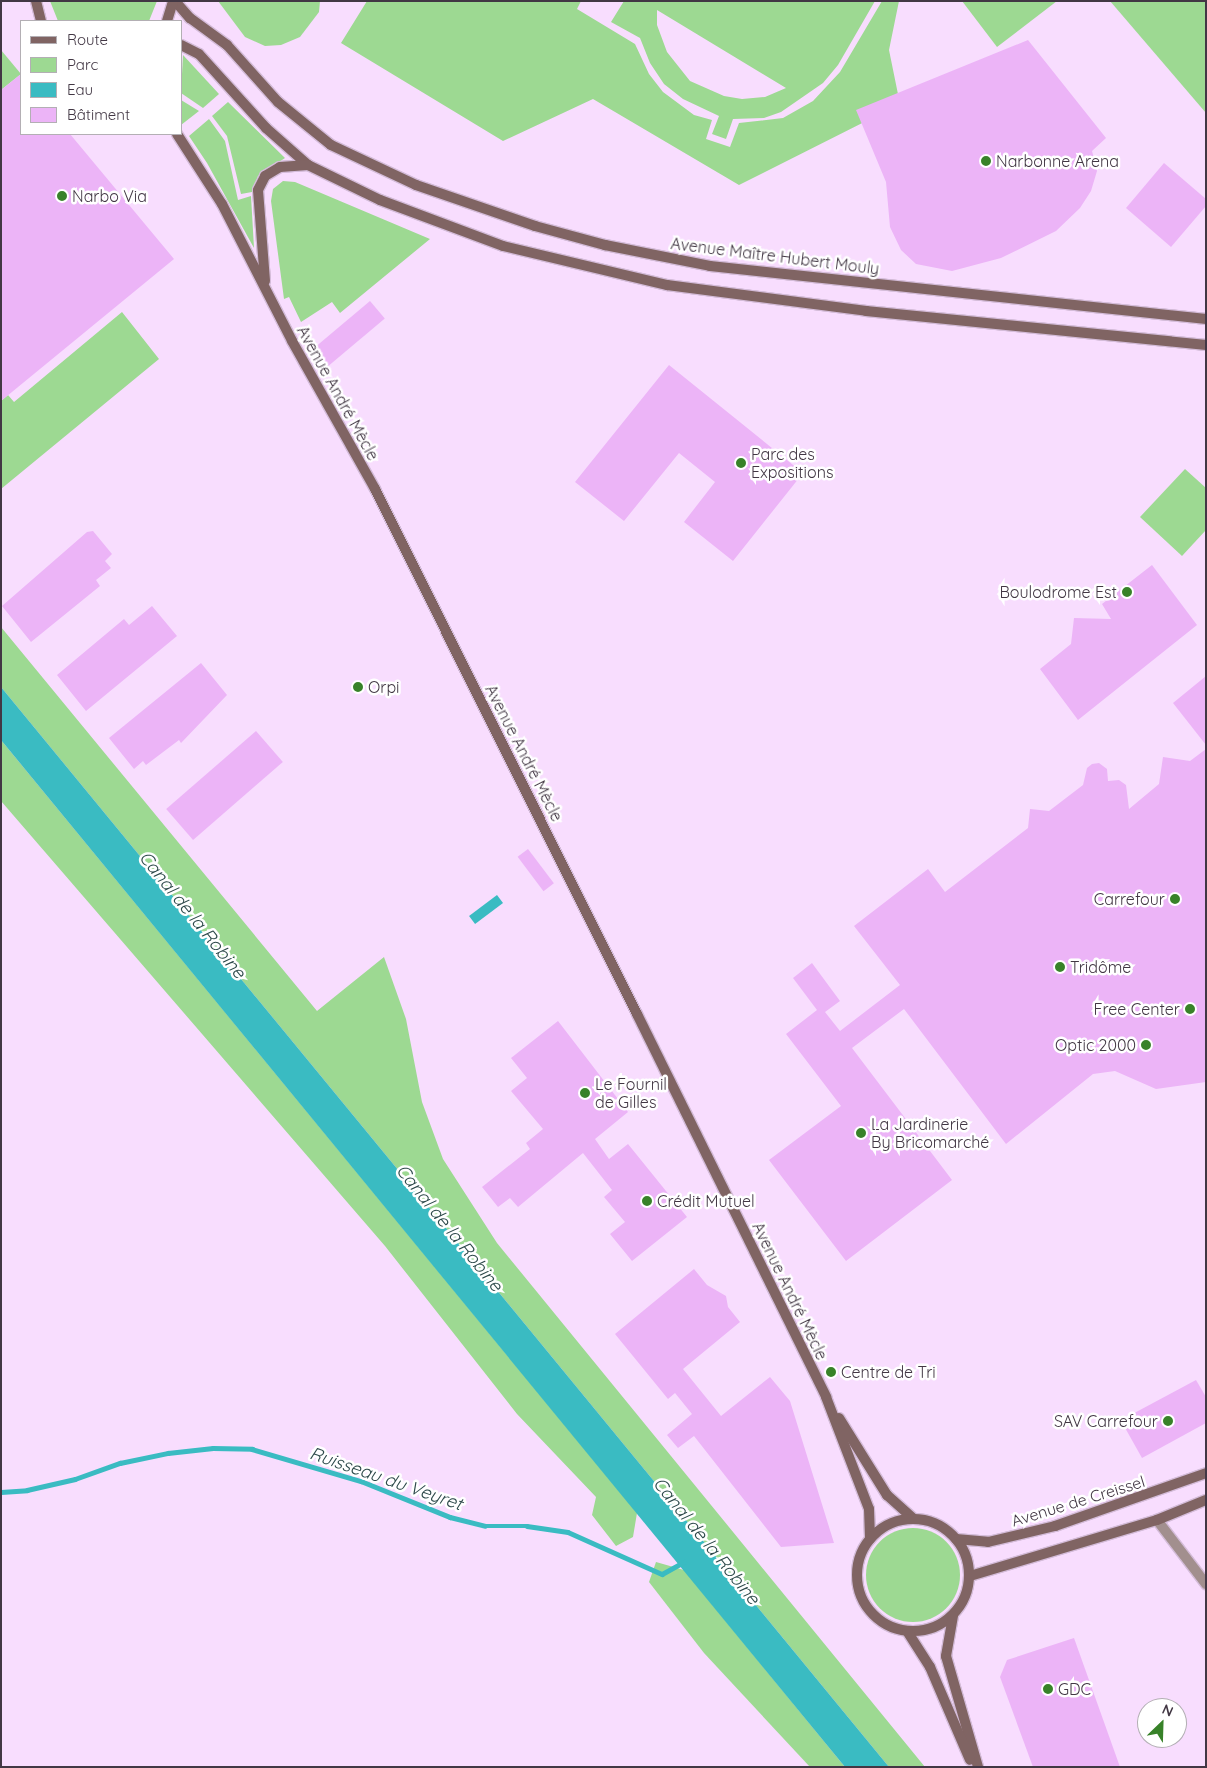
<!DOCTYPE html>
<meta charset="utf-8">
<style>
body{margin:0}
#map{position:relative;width:1207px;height:1768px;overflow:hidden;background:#f8ddfe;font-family:Quicksand,sans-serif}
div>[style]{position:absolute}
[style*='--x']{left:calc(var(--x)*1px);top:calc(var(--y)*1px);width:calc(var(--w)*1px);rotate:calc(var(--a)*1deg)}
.green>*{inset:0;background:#9dd992}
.round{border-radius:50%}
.water>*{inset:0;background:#3abbc2;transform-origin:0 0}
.stream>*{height:4.5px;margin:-2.25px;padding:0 2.25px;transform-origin:2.25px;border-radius:2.25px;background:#3abbc2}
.building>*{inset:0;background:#ecb4f7;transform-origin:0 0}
.roads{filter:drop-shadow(1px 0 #d4bcd9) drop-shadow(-1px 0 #d4bcd9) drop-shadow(0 1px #d4bcd9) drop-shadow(0 -1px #d4bcd9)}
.street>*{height:10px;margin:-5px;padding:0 5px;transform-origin:5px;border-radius:5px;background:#a28f8e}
.secondary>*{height:10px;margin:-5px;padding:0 5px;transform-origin:5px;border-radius:5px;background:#806463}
.secondary>.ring{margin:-5px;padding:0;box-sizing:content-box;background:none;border:10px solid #806463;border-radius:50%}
.dots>*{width:14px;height:14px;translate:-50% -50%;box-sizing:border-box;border:2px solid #fff;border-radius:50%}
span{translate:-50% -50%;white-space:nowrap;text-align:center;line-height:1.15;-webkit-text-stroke:5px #fff;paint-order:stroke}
.poi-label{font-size:16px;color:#423744}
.left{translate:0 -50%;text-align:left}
.right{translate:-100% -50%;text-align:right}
.street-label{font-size:16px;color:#423744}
.water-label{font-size:18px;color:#2d494a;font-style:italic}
.frame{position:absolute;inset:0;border:2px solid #423744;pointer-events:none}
.legend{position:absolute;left:20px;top:20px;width:162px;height:115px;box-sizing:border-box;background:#fff;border:1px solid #b3afb4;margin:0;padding:6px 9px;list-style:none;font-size:15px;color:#423744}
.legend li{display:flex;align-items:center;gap:10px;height:25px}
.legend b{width:25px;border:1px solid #b3afb4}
.north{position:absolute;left:1137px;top:1698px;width:50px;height:50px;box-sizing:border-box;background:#fff;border:1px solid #b3afb4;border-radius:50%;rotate:24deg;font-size:14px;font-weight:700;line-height:20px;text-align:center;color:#423744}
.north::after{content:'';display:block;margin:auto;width:18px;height:22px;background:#388229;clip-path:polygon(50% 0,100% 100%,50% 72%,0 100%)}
</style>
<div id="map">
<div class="green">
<div style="clip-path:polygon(50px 1px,157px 1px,149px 21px,58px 21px)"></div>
<div style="clip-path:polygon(218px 1px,320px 1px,319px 12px,300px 37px,281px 45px,265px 46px,245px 37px)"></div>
<div style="clip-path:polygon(367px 1px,581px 1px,577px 9px,635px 44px,649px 74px,663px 92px,694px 115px,712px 120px,706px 139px,730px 147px,739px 123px,783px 118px,813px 101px,840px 72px,882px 1px,899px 1px,889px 50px,900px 104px,739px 185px,593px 99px,503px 141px,341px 43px)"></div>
<div style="clip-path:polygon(evenodd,624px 1px,875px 1px,838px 65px,823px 83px,781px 112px,764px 118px,733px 119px,726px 139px,712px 134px,719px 116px,683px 99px,664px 84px,650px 63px,640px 38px,611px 22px,624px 1px,657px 10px,786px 88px,765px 97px,742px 99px,724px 96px,690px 81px,667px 52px,657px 25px,657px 10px)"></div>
<div style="clip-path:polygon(962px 1px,1057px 1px,997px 47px)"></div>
<div style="clip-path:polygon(1110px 1px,1206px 1px,1206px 113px)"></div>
<div style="clip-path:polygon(1px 50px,21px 74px,1px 90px)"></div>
<div style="clip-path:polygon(183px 55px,219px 94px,203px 108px,181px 93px)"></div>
<div style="clip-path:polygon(181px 100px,199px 111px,181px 125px)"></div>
<div style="clip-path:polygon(228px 102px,285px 158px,258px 176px,252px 192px,241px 194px,227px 136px,212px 116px)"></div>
<div style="clip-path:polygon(209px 119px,225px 141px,238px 200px,251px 196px,254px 248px,207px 163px,189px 136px)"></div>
<div style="clip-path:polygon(283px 181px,295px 182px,430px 239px,340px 313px,332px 302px,301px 322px,289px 297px,284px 299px,271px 201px,273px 189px)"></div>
<div style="clip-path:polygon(122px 312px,159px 359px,1px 489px,1px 401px,8px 395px,14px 402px)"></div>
<div style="clip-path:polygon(1185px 469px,1206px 488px,1206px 530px,1182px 556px,1140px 517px)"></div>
<div style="clip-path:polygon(1px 627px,317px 1011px,384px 957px,406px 1019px,422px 1102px,443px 1159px,497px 1243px,925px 1767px,889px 1767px,1px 687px)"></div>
<div style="clip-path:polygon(1px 740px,637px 1513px,633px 1537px,616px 1546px,592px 1515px,596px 1497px,517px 1414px,385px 1246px,1px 801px)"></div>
<div class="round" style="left:866px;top:1528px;width:94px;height:94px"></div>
<div style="clip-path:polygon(656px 1562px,684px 1570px,845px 1767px,810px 1767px,704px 1653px,649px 1582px)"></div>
</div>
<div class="water">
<div style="clip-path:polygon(1px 687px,792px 1649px,889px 1767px,845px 1767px,1px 740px)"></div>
<div style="left:497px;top:895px;width:10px;height:35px;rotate:53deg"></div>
</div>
<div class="stream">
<div style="--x:1;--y:1492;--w:26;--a:-4"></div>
<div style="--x:27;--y:1490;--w:49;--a:-12.9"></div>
<div style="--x:75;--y:1479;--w:48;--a:-19.6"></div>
<div style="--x:120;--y:1463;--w:49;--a:-11.8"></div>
<div style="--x:168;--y:1453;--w:45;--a:-6.3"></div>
<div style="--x:213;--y:1448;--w:39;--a:1"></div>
<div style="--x:252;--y:1449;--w:114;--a:16.4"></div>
<div style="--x:361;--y:1481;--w:96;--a:22"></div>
<div style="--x:450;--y:1517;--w:36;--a:14"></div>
<div style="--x:485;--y:1526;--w:42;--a:0"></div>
<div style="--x:527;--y:1526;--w:41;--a:8.3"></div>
<div style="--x:568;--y:1532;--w:103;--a:24.1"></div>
<div style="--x:662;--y:1574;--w:25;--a:-29"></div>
</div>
<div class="building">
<div style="clip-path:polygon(1028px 40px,1106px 138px,1092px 151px,1097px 171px,1091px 191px,1080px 208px,1056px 231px,1001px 258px,952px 271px,916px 264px,901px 250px,890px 227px,886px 182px,856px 110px)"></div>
<div style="clip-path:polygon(21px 74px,21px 134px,70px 134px,174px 259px,1px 401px,1px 90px)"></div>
<div style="clip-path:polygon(1164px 163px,1206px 199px,1206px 206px,1171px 247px,1126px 208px)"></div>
<div style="left:370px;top:301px;width:23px;height:78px;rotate:50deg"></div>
<div style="clip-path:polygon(669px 365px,803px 473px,733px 561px,684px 522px,715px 482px,679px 453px,624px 521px,575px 482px)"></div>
<div style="clip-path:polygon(93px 531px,112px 554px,105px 561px,111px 568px,96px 580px,100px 586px,31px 642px,2px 606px,87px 532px)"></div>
<div style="clip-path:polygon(1152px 565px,1197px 625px,1078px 720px,1040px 669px,1071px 644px,1074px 618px,1111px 619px,1102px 604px)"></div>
<div style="clip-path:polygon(152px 606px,177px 636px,86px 711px,57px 675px,124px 619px,129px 625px)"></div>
<div style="clip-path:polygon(201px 663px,227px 695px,181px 743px,179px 740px,146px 765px,143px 761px,134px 769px,109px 738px)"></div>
<div style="clip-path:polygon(1206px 676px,1206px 745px,1173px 703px)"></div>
<div style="left:256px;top:731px;width:41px;height:119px;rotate:49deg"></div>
<div style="clip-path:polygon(1206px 749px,1206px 1082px,1156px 1089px,1115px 1071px,1093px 1074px,1006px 1144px,904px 1009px,852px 1048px,952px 1180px,846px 1261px,769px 1160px,841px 1106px,786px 1034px,817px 1010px,793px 978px,812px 963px,840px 1001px,825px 1012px,840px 1031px,900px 985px,854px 926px,928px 869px,945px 892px,1028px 828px,1030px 809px,1049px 811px,1083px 785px,1087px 768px,1092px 764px,1099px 763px,1107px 769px,1108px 781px,1119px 780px,1126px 785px,1129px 809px,1159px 784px,1163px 757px,1190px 761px)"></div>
<div style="left:528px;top:849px;width:43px;height:13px;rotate:53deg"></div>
<div style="clip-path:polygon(558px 1021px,628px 1112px,595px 1139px,609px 1159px,628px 1144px,687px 1217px,632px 1261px,610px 1234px,625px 1222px,604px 1197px,612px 1190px,583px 1153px,518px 1207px,510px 1198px,498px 1207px,482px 1187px,530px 1149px,526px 1143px,543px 1129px,511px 1091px,527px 1078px,511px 1058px)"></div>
<div style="clip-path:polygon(694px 1269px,707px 1285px,726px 1296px,728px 1307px,740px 1322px,683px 1369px,721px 1416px,770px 1377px,790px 1401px,834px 1543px,781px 1547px,694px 1436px,678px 1448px,667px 1435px,692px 1414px,675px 1393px,668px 1399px,615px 1334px)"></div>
<div style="clip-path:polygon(1196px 1380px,1206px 1397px,1206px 1423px,1142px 1458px,1124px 1426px,1125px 1418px)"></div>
<div style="clip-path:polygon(1074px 1638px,1120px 1767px,1033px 1767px,1000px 1677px,1007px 1660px)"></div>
</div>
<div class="roads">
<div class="street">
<div style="--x:1157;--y:1520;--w:81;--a:52.6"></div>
</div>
<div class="secondary">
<div style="--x:36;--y:1;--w:21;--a:76"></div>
<div style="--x:175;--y:1;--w:23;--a:49"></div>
<div style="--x:190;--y:18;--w:46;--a:36.1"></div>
<div style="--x:227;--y:45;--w:76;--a:48.2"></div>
<div style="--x:278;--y:102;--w:68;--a:39.1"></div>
<div style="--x:331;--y:145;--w:94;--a:25.2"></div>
<div style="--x:416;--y:185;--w:126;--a:19"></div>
<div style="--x:535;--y:226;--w:73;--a:15.2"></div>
<div style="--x:605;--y:245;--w:107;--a:11.3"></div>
<div style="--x:710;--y:266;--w:499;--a:6.1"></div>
<div style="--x:167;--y:21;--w:21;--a:-73"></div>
<div style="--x:181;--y:45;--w:20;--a:27"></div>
<div style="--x:199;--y:54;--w:100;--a:47.8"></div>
<div style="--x:266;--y:128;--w:56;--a:41.4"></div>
<div style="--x:308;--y:165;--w:80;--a:25.9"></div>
<div style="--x:380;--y:200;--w:131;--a:20.5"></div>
<div style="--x:503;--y:246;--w:169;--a:13.4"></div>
<div style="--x:667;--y:285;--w:201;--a:7.4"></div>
<div style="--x:866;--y:311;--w:342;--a:5.7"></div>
<div style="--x:177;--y:134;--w:83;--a:57.3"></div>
<div style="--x:222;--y:204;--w:154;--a:62.9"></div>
<div style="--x:292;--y:341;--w:170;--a:60.7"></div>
<div style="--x:375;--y:489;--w:587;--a:63.48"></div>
<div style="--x:637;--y:1014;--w:427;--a:63.7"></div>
<div style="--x:826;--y:1397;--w:120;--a:69"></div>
<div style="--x:869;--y:1509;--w:30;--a:88"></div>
<div style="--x:265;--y:281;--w:91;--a:-94.4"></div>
<div style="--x:258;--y:190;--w:16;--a:-63"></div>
<div style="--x:265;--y:176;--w:17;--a:-31"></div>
<div style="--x:280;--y:167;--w:28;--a:-4"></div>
<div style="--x:839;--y:1418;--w:91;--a:58.1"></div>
<div style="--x:887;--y:1495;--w:36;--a:42"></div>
<div class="ring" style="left:857px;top:1519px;width:102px;height:102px"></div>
<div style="--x:956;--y:1539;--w:32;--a:5"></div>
<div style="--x:988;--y:1542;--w:69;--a:-13.4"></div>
<div style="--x:1055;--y:1526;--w:160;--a:-19.3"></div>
<div style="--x:970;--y:1576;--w:195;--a:-16.7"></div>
<div style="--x:1157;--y:1520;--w:53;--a:-22.2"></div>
<div style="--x:953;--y:1616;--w:41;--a:99.9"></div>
<div style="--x:946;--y:1656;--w:116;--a:73.9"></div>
<div style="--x:907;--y:1631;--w:43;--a:57.4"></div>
<div style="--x:930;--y:1667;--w:101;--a:66.7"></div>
</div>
</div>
<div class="dots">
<div style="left:986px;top:161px;background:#388229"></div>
<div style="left:62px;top:196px;background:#388229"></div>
<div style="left:741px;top:463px;background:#388229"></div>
<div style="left:1127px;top:592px;background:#388229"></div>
<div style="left:358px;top:687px;background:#388229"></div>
<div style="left:1175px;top:899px;background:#388229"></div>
<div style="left:1060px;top:967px;background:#388229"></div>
<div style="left:1190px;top:1009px;background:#388229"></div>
<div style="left:1146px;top:1045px;background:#388229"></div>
<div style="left:585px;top:1093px;background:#388229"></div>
<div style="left:861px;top:1133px;background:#388229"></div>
<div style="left:647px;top:1201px;background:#388229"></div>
<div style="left:831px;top:1372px;background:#388229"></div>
<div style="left:1168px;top:1421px;background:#388229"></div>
<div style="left:1048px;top:1689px;background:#388229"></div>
</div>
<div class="poi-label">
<span class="left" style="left:996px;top:161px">Narbonne Arena</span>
<span class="left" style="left:72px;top:196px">Narbo Via</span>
<span class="left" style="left:751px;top:463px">Parc des<br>Expositions</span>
<span class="right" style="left:1117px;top:592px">Boulodrome Est</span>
<span class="left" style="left:368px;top:687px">Orpi</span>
<span class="right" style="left:1165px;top:899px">Carrefour</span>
<span class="left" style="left:1070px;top:967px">Tridôme</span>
<span class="right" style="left:1180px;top:1009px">Free Center</span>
<span class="right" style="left:1136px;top:1045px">Optic 2000</span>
<span class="left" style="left:595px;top:1093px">Le Fournil<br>de Gilles</span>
<span class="left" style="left:871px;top:1133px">La Jardinerie<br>By Bricomarché</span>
<span class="left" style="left:657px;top:1201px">Crédit Mutuel</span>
<span class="left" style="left:841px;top:1372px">Centre de Tri</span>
<span class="right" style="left:1158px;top:1421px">SAV Carrefour</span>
<span class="left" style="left:1058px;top:1689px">GDC</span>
</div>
<div class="street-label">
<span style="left:775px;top:256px;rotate:7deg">Avenue Maître Hubert Mouly</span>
<span style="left:338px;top:393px;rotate:61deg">Avenue André Mècle</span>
<span style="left:524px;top:753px;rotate:63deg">Avenue André Mècle</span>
<span style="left:790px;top:1291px;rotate:64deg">Avenue André Mècle</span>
<span style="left:1078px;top:1501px;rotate:-17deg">Avenue de Creissel</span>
</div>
<div class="water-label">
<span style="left:192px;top:915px;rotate:51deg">Canal de la Robine</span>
<span style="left:449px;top:1228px;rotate:51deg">Canal de la Robine</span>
<span style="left:386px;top:1479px;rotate:19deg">Ruisseau du Veyret</span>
<span style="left:706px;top:1541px;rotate:51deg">Canal de la Robine</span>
</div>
<div class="frame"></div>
<ul class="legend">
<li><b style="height:6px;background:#806463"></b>Route</li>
<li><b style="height:14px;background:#9dd992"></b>Parc</li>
<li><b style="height:14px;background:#3abbc2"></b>Eau</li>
<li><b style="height:14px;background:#ecb4f7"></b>Bâtiment</li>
</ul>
<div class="north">N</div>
</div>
